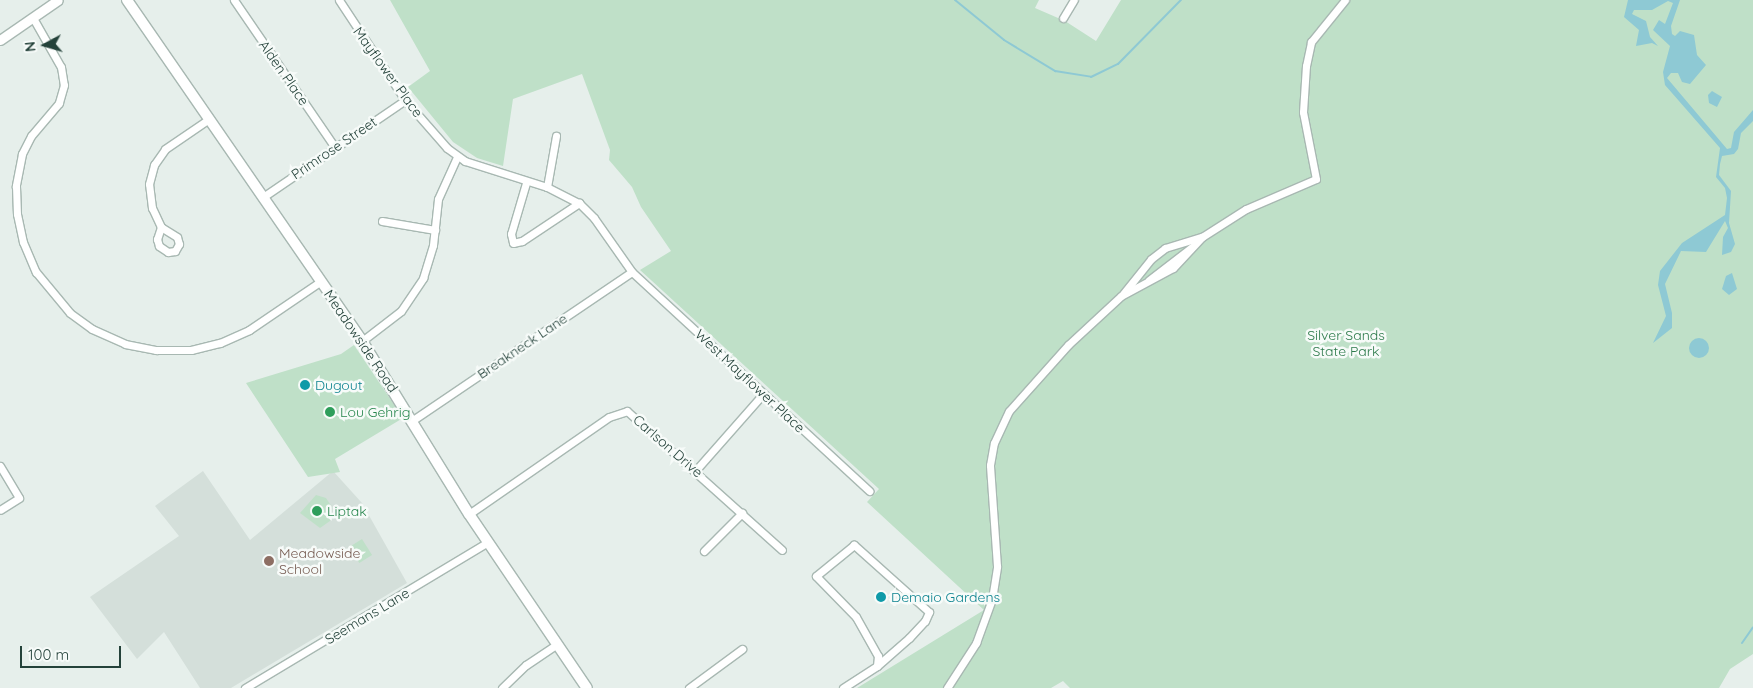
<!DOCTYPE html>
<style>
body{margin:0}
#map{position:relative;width:1753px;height:688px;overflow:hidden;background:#e6efeb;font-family:Quicksand,sans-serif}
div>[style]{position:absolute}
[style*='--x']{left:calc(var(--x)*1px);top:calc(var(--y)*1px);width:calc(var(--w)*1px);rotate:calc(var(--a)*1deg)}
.built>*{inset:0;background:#d4dfda}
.green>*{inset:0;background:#bfe0c8;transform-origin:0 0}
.water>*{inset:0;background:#8ec9d4}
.round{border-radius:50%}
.stream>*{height:2px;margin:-1px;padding:0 1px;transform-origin:1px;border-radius:1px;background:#8ec9d4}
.roads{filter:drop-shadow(1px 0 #a8b8b2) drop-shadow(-1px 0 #a8b8b2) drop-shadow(0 1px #a8b8b2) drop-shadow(0 -1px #a8b8b2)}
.minor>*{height:7px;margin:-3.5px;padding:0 3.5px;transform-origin:3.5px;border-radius:3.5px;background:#fff}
.tertiary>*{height:9px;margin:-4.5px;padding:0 4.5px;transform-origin:4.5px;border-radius:4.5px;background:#fff}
.secondary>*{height:10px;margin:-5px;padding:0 5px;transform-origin:5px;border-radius:5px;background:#fff}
.dots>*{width:14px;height:14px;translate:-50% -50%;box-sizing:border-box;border:2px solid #f7fbf9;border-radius:50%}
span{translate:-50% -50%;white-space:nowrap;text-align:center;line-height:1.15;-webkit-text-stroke:5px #f7fbf9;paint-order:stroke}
.street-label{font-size:14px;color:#24423a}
.park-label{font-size:14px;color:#2d7a4b}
.culture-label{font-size:14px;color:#0d838f}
.left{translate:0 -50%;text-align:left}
.leisure-label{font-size:14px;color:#27864d}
.education-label{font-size:14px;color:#785e54}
.north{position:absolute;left:20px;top:20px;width:50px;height:50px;-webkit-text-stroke:4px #f7fbf9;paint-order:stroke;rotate:264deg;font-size:14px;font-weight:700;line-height:20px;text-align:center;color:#24423a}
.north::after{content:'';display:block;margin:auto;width:18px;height:22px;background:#24423a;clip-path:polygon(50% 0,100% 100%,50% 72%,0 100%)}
.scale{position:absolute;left:20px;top:646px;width:101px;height:22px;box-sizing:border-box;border:2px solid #24423a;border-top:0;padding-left:6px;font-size:15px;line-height:18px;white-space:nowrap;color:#24423a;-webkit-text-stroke:4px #f7fbf9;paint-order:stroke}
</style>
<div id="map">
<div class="built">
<div style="clip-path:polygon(203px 471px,250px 540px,333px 471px,362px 503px,407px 583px,231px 688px,200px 688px,164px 632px,137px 659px,90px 597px,179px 536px,155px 506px)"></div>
</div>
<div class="green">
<div style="clip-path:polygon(390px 0,1039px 0,1035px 8px,1065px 21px,1096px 41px,1121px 0,1753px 0,1753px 654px,1730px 669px,1719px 688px,1070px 688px,1063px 681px,1051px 688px,857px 688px,984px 610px,867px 502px,879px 489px,640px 270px,671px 251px,641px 207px,632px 187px,609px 160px,610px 150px,582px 74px,513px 99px,503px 166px,477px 158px,453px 142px,408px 87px,430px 71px)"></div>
<div style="clip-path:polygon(354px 345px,403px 418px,335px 459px,340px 472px,308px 477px,246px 383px,341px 354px)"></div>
<div style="clip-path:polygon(316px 495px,326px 498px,332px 507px,330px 521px,320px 528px,300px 513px)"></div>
<div style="left:362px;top:539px;width:19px;height:15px;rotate:58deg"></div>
</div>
<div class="water">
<div style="clip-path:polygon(1628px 0,1680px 0,1671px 26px,1672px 34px,1675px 36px,1680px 31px,1694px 35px,1697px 55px,1706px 65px,1690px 84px,1682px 82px,1678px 73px,1671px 73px,1667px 78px,1727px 149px,1731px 148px,1734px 132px,1753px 110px,1753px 121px,1741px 133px,1738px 149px,1734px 154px,1722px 156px,1720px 164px,1719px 175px,1731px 191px,1729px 223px,1735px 244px,1731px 252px,1722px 255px,1723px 237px,1728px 228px,1725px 221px,1706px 252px,1681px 251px,1665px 284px,1672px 313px,1672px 328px,1653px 343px,1666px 316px,1658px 285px,1660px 271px,1682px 243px,1725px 215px,1727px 198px,1725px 188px,1716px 177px,1720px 148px,1665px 85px,1663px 72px,1670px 46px,1653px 30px,1659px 20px,1665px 24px,1673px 3px,1668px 1px,1652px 10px,1634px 10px,1632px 14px,1646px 21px,1650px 37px,1658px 46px,1652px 43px,1636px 46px,1639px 30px,1624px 17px)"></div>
<div style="clip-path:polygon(1712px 91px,1722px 97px,1717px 107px,1709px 103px,1708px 95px)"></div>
<div style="clip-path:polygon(1732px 273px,1737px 289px,1729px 295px,1722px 289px,1726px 276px)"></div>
<div class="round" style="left:1689px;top:338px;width:20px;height:20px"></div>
</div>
<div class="stream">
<div style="--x:955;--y:0;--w:63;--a:39.2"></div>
<div style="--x:1004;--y:40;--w:60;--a:31.3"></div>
<div style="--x:1055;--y:71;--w:36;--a:9"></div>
<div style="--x:1091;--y:77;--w:30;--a:-26"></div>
<div style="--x:1118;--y:64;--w:90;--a:-45.5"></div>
<div style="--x:1742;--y:643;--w:19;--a:-55"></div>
</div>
<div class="roads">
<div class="minor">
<div style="--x:234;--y:0;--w:177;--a:55.6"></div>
<div style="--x:339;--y:0;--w:120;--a:56.6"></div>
<div style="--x:405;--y:100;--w:64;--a:48.8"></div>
<div style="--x:447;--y:148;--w:22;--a:36"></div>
<div style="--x:465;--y:161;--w:86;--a:17.6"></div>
<div style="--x:547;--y:187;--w:36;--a:27"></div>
<div style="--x:579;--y:203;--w:21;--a:45"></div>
<div style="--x:594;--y:218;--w:66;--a:54.9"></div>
<div style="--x:632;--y:272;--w:323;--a:42.7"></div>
<div style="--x:33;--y:18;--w:56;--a:60.3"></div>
<div style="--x:61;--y:67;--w:18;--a:81"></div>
<div style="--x:64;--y:85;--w:19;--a:106"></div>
<div style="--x:59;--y:103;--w:43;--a:130.3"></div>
<div style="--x:31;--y:136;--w:20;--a:117"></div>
<div style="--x:22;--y:154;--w:33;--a:101"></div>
<div style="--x:16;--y:186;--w:28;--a:88"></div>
<div style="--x:17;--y:214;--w:29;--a:78"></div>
<div style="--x:23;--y:242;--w:33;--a:67"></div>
<div style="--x:36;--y:272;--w:53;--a:50.3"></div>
<div style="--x:70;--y:313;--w:27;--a:36"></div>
<div style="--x:92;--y:329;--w:36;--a:24"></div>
<div style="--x:125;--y:344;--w:32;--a:11"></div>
<div style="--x:156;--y:350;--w:35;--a:0"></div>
<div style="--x:191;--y:350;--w:30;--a:-14"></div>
<div style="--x:220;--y:343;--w:32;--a:-24"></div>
<div style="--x:249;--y:330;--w:87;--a:-34.2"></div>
<div style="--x:1063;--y:18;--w:21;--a:-59"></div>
<div style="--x:526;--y:183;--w:53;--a:106.4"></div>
<div style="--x:511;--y:234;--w:9;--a:77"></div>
<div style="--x:513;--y:243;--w:9;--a:-13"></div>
<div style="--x:522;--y:241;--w:69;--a:-33.7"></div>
<div style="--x:547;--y:187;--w:52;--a:-80"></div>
<div style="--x:263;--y:197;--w:172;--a:-34.3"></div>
<div style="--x:382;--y:221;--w:54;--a:9.6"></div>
<div style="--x:161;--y:227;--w:13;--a:108"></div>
<div style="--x:157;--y:239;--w:7;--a:74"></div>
<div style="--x:159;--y:246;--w:11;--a:34"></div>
<div style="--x:168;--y:252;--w:7;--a:-8"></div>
<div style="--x:175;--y:251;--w:8;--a:-60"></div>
<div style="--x:179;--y:244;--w:7;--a:-106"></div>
<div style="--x:177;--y:237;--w:19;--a:-148"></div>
<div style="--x:161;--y:227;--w:21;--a:-115"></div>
<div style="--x:152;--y:208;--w:24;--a:-97"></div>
<div style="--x:149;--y:184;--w:20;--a:-75"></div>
<div style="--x:154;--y:165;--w:19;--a:-55"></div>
<div style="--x:165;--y:149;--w:53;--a:-34.3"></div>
<div style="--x:1149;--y:280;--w:54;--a:-37.5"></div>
<div style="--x:1123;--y:294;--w:45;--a:-51.3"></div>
<div style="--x:1151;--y:259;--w:18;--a:-38"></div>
<div style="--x:1165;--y:248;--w:39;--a:-17"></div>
<div style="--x:362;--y:341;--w:49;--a:-37.6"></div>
<div style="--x:401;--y:311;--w:40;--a:-56"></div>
<div style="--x:423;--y:278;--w:34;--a:-73"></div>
<div style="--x:433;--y:245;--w:46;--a:-83.8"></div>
<div style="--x:438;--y:199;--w:46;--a:-65.7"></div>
<div style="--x:413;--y:420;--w:264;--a:-34.1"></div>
<div style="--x:0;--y:466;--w:37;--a:59"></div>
<div style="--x:19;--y:498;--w:22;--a:148"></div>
<div style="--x:696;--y:470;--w:101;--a:-48.6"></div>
<div style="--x:469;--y:514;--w:170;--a:-34.7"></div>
<div style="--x:609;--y:417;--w:19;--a:-18"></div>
<div style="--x:627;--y:411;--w:208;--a:41.9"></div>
<div style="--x:704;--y:551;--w:54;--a:-45"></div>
<div style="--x:245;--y:688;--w:283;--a:-31"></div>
<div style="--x:502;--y:688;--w:33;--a:-44"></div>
<div style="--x:526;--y:665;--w:37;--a:-34"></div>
<div style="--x:689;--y:688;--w:66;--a:-36.3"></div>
<div style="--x:843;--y:688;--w:40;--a:-32.9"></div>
<div style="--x:877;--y:666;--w:43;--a:-41.2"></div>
<div style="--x:909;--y:638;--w:23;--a:-47"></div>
<div style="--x:925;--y:621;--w:10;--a:-66"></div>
<div style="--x:929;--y:612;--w:101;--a:-138.2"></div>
<div style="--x:854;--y:545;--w:49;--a:140.8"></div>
<div style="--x:816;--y:576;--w:57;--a:45.7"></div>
<div style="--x:856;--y:617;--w:45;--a:60.6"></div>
<div style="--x:878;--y:656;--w:10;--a:96"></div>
<div style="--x:947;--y:688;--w:54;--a:-57.2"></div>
<div style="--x:976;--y:643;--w:47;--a:-70"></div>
<div style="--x:992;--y:599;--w:33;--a:-81"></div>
<div style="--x:997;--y:566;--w:101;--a:-94"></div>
<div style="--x:990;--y:465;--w:22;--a:-80"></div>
<div style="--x:994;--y:443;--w:35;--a:-65"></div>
<div style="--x:1009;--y:411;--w:89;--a:-48.2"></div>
<div style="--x:1068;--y:345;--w:72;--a:-42.8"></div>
<div style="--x:1121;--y:296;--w:59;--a:-28.3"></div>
<div style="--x:1173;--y:268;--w:42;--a:-46.9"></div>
<div style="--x:1202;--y:237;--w:52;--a:-32.5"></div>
<div style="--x:1246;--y:209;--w:76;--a:-23.2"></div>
<div style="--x:1316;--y:179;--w:68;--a:-101"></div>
<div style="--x:1303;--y:112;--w:46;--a:-86.3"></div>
<div style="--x:1306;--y:66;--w:25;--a:-78"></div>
<div style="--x:1311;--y:42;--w:54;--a:-51"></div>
</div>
<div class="tertiary">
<div style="--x:0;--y:40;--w:70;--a:-34.6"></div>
</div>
<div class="secondary">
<div style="--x:127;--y:0;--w:414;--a:55.4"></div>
<div style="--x:362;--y:341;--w:203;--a:58.3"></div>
<div style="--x:469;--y:514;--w:210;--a:55.9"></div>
</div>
</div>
<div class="dots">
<div style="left:305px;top:385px;background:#0f9aa8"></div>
<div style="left:330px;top:412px;background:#2e9e5b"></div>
<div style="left:317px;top:511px;background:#2e9e5b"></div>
<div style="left:269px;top:561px;background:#8d6e63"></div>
<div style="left:881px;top:597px;background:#0f9aa8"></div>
</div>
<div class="street-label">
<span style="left:388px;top:72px;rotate:54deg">Mayflower Place</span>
<span style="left:284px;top:73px;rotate:55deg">Alden Place</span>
<span style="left:334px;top:148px;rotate:-34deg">Primrose Street</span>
<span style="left:361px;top:341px;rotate:56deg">Meadowside Road</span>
<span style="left:522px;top:346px;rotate:-34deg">Breakneck Lane</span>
<span style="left:750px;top:381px;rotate:43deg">West Mayflower Place</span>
<span style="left:668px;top:446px;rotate:41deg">Carlson Drive</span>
<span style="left:367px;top:616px;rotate:-31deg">Seemans Lane</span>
</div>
<div class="park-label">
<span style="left:1346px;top:343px">Silver Sands<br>State Park</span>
</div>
<div class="culture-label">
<span class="left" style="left:315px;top:385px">Dugout</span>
<span class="left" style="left:891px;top:597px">Demaio Gardens</span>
</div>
<div class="leisure-label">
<span class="left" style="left:340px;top:412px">Lou Gehrig</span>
<span class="left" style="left:327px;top:511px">Liptak</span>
</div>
<div class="education-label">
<span class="left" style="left:279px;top:561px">Meadowside<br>School</span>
</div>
<div class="north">N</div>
<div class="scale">100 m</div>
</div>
